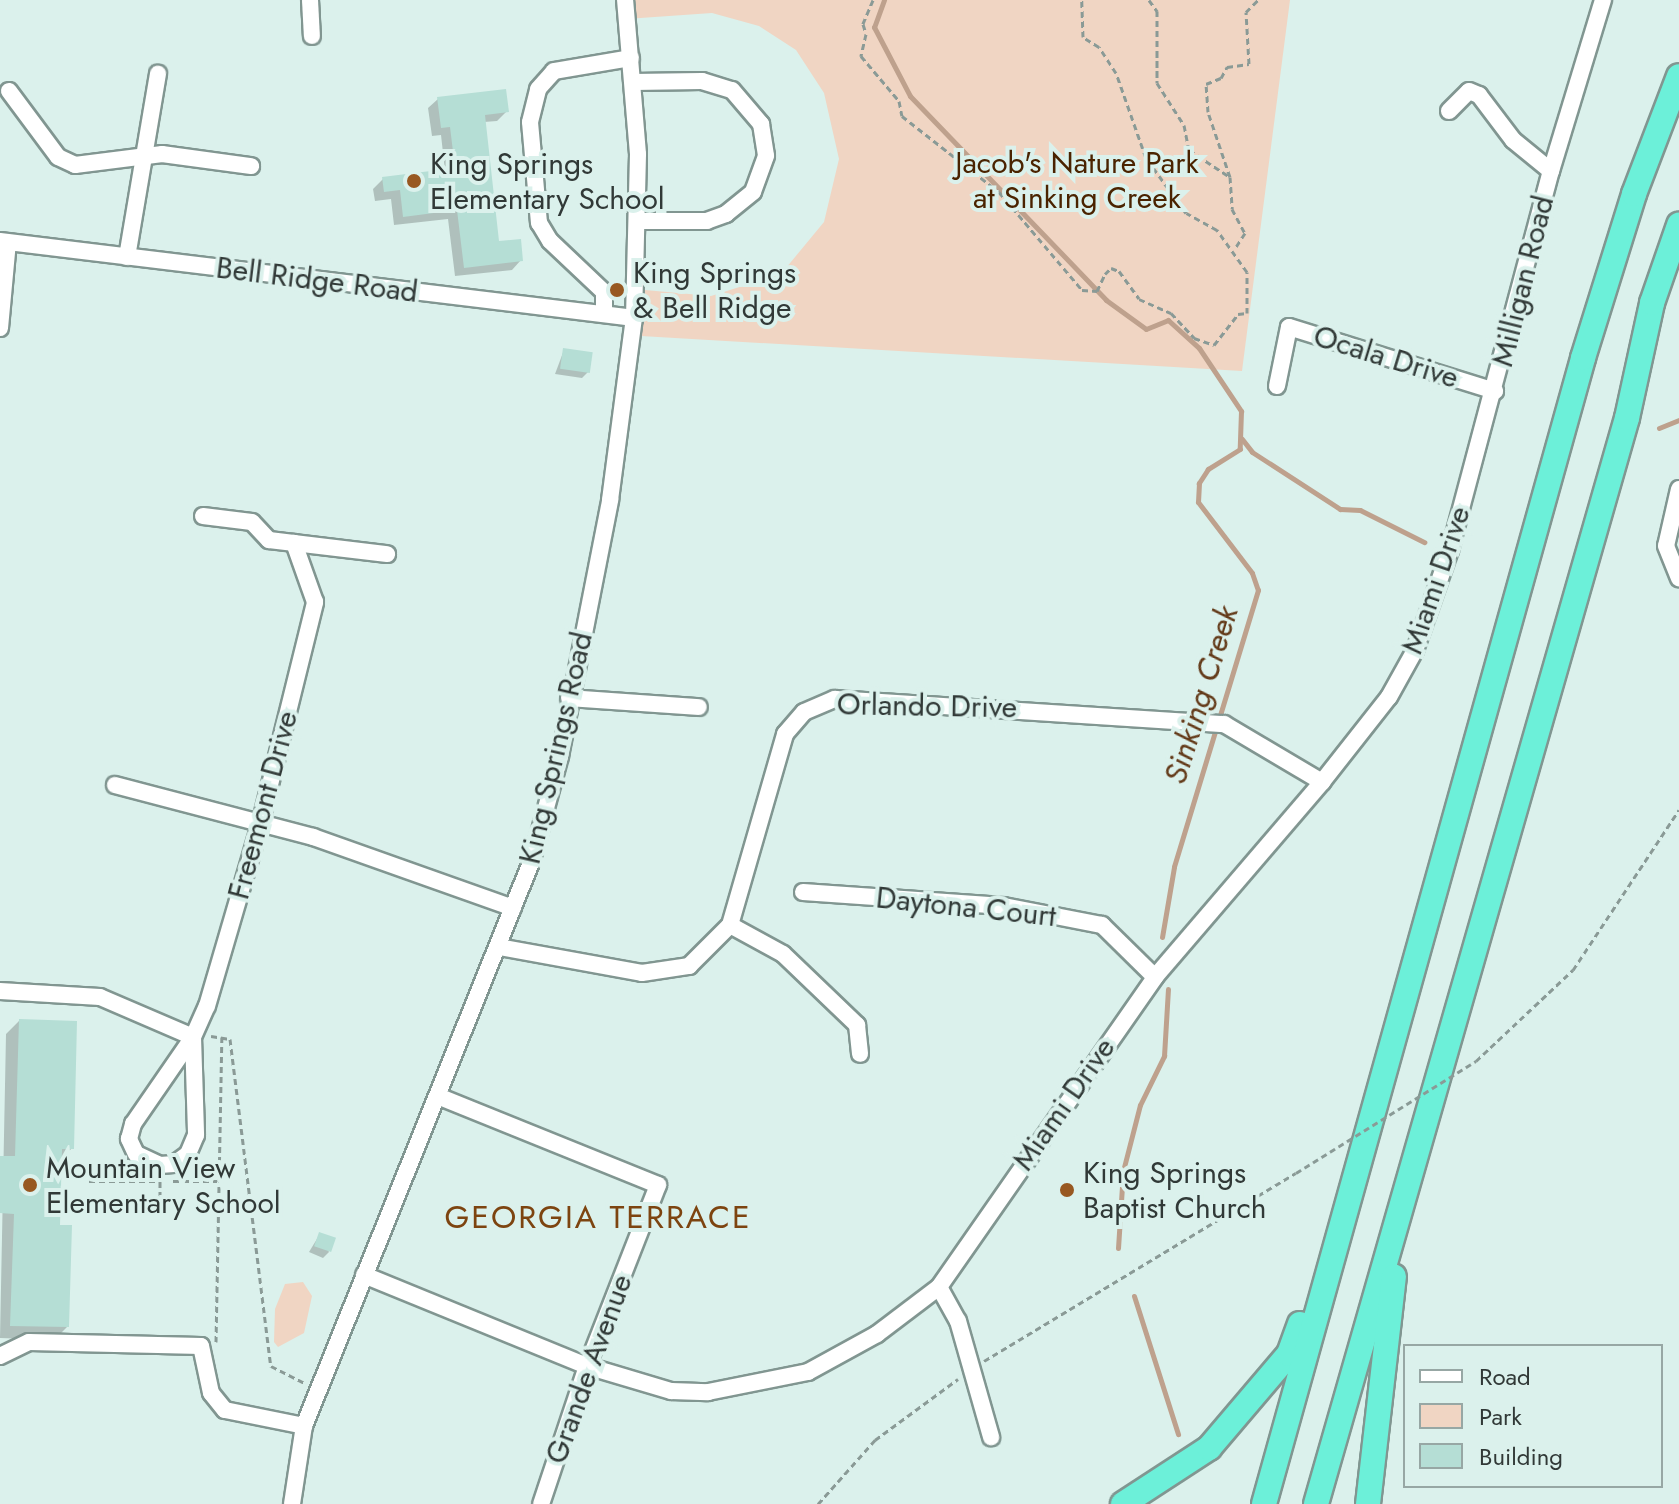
<!DOCTYPE html>
<style>
body{margin:0}
#map{position:relative;width:1679px;height:1504px;overflow:hidden;background:#dbf1ec;font-family:Jost,sans-serif}
div>[style]{position:absolute}
[style*='--x']{left:calc(var(--x)*1px);top:calc(var(--y)*1px);width:calc(var(--w)*1px);rotate:calc(var(--a)*1deg)}
.green>*{inset:0;background:#f0d5c3}
.shadow>*{inset:0;background:#0003}
.stream>*{height:5px;margin:-2.5px;padding:0 2.5px;transform-origin:2.5px;border-radius:2.5px;background:#bea18d}
.building>*{inset:0;background:#b5ded5;transform-origin:0 0}
.path>*{height:3px;margin-top:-1.5px;transform-origin:0;background:repeating-linear-gradient(90deg,#8a9a96 0 6px,transparent 0 10px)}
.roads{filter:drop-shadow(2px 0 #819691) drop-shadow(-2px 0 #819691) drop-shadow(0 2px #819691) drop-shadow(0 -2px #819691)}
.minor>*{height:16px;margin:-8px;padding:0 8px;transform-origin:8px;border-radius:8px;background:#fff}
.highway>*{height:24px;margin:-12px;padding:0 12px;transform-origin:12px;border-radius:12px;background:#6cf0d9}
.path-bridge>*{height:3px;margin-top:-1.5px;transform-origin:0;background:repeating-linear-gradient(90deg,#8a9a96 0 6px,transparent 0 10px)}
.dots>*{width:22px;height:22px;translate:-50% -50%;box-sizing:border-box;border:4px solid #dbf1ec;border-radius:50%}
span{translate:-50% -50%;white-space:nowrap;text-align:center;line-height:1.15;-webkit-text-stroke:8px #dbf1ec;paint-order:stroke}
.park-label{font-size:30px;color:#4a2300}
.poi-label{font-size:30px;color:#313937}
.left{translate:0 -50%;text-align:left}
.street-label{font-size:30px;color:#313937}
.water-label{font-size:32px;color:#633a19;font-style:italic}
.neighbourhood-label{font-size:32px;color:#7d4410;letter-spacing:2px}
.legend{position:absolute;left:1403px;top:1344px;width:260px;height:144px;box-sizing:border-box;background:#dbf1ec;border:2px solid #97a7a4;margin:0;padding:10px 14px;list-style:none;font-size:24px;color:#313937}
.legend li{display:flex;align-items:center;gap:16px;height:40px}
.legend b{width:40px;border:2px solid #97a7a4}
</style>
<div id="map">
<div class="green">
<div style="clip-path:polygon(625px 0,1290px 0,1242px 371px,641px 336px,645px 290px,711px 296px,781px 274px,824px 222px,839px 159px,824px 93px,796px 50px,759px 26px,712px 13px,626px 19px)"></div>
<div style="clip-path:polygon(303px 1282px,312px 1296px,304px 1333px,278px 1347px,274px 1342px,275px 1309px,285px 1284px)"></div>
</div>
<div class="shadow">
<div style="clip-path:polygon(438px 99px,507px 111px,497px 121px,484px 122px,498px 244px,521px 260px,512px 270px,455px 276px,448px 219px,394px 225px,391px 199px,375px 201px,373px 189px,383px 179px,445px 171px,441px 135px,432px 136px,428px 108px)"></div>
<div style="clip-path:polygon(564px 350px,588px 372px,582px 378px,555px 374px)"></div>
<div style="clip-path:polygon(19px 1021px,72px 1148px,60px 1161px,58px 1227px,67px 1327px,54px 1340px,0 1338px,6px 1034px)"></div>
<div style="clip-path:polygon(320px 1234px,329px 1252px,323px 1258px,309px 1252px)"></div>
</div>
<div class="stream">
<div style="--x:884;--y:0;--w:29;--a:110"></div>
<div style="--x:874;--y:27;--w:78;--a:62.4"></div>
<div style="--x:910;--y:96;--w:283;--a:46.1"></div>
<div style="--x:1106;--y:300;--w:49;--a:35.9"></div>
<div style="--x:1146;--y:329;--w:24;--a:-22"></div>
<div style="--x:1168;--y:320;--w:42;--a:42.1"></div>
<div style="--x:1199;--y:348;--w:76;--a:56.3"></div>
<div style="--x:1241;--y:411;--w:38;--a:92"></div>
<div style="--x:1240;--y:449;--w:38;--a:148"></div>
<div style="--x:1208;--y:469;--w:17;--a:123"></div>
<div style="--x:1199;--y:483;--w:19;--a:93"></div>
<div style="--x:1198;--y:502;--w:89;--a:52.7"></div>
<div style="--x:1252;--y:573;--w:18;--a:71"></div>
<div style="--x:1258;--y:590;--w:289;--a:106.9"></div>
<div style="--x:1174;--y:867;--w:71;--a:99.7"></div>
<div style="--x:1659;--y:428;--w:22;--a:-22"></div>
<div style="--x:1242;--y:439;--w:16;--a:52"></div>
<div style="--x:1252;--y:452;--w:105;--a:32.9"></div>
<div style="--x:1340;--y:509;--w:20;--a:3"></div>
<div style="--x:1360;--y:510;--w:72;--a:26.6"></div>
<div style="--x:1118;--y:1248;--w:77;--a:-86.3"></div>
<div style="--x:1123;--y:1171;--w:68;--a:-75.6"></div>
<div style="--x:1140;--y:1105;--w:55;--a:-63.9"></div>
<div style="--x:1164;--y:1056;--w:67;--a:-86.6"></div>
<div style="--x:1134;--y:1296;--w:145;--a:72.3"></div>
</div>
<div class="building">
<div style="clip-path:polygon(506px 89px,509px 112px,485px 115px,499px 241px,521px 239px,523px 261px,464px 268px,457px 210px,403px 217px,400px 190px,384px 192px,382px 177px,455px 168px,450px 127px,441px 128px,437px 97px)"></div>
<div style="left:563px;top:348px;width:30px;height:21px;rotate:8deg"></div>
<div style="clip-path:polygon(19px 1019px,77px 1021px,74px 1149px,62px 1149px,60px 1225px,72px 1225px,69px 1327px,10px 1326px,14px 1214px,0 1213px,0 1156px,15px 1156px)"></div>
<div style="left:319px;top:1232px;width:18px;height:15px;rotate:19deg"></div>
</div>
<div class="path">
<div style="--x:873;--y:0;--w:26;--a:113"></div>
<div style="--x:863;--y:24;--w:10;--a:73"></div>
<div style="--x:866;--y:34;--w:23;--a:103"></div>
<div style="--x:861;--y:56;--w:59;--a:49.8"></div>
<div style="--x:899;--y:101;--w:15;--a:79"></div>
<div style="--x:902;--y:116;--w:123;--a:38.1"></div>
<div style="--x:999;--y:192;--w:128;--a:49.7"></div>
<div style="--x:1082;--y:290;--w:15;--a:4"></div>
<div style="--x:1097;--y:291;--w:19;--a:-65"></div>
<div style="--x:1105;--y:274;--w:8;--a:-45"></div>
<div style="--x:1111;--y:268;--w:9;--a:21"></div>
<div style="--x:1119;--y:271;--w:34;--a:54"></div>
<div style="--x:1139;--y:299;--w:35;--a:24"></div>
<div style="--x:1171;--y:313;--w:34;--a:47"></div>
<div style="--x:1194;--y:338;--w:21;--a:19"></div>
<div style="--x:1214;--y:345;--w:39;--a:-52"></div>
<div style="--x:1238;--y:314;--w:9;--a:-6"></div>
<div style="--x:1247;--y:313;--w:41;--a:-90"></div>
<div style="--x:1247;--y:272;--w:52;--a:-125.5"></div>
<div style="--x:1217;--y:230;--w:35;--a:-151"></div>
<div style="--x:1186;--y:213;--w:68;--a:-126"></div>
<div style="--x:1146;--y:158;--w:90;--a:-109.4"></div>
<div style="--x:1116;--y:73;--w:31;--a:-123"></div>
<div style="--x:1099;--y:47;--w:19;--a:-148"></div>
<div style="--x:1083;--y:37;--w:37;--a:-92"></div>
<div style="--x:1149;--y:0;--w:14;--a:54"></div>
<div style="--x:1157;--y:11;--w:72;--a:90"></div>
<div style="--x:1157;--y:83;--w:50;--a:57.3"></div>
<div style="--x:1184;--y:125;--w:25;--a:79"></div>
<div style="--x:1189;--y:150;--w:49;--a:33.4"></div>
<div style="--x:1230;--y:177;--w:69;--a:-108.7"></div>
<div style="--x:1208;--y:112;--w:28;--a:-94"></div>
<div style="--x:1206;--y:84;--w:16;--a:-22"></div>
<div style="--x:1221;--y:78;--w:13;--a:-61"></div>
<div style="--x:1227;--y:67;--w:22;--a:-8"></div>
<div style="--x:1249;--y:64;--w:52;--a:-93.3"></div>
<div style="--x:1246;--y:12;--w:17;--a:-45"></div>
<div style="--x:1230;--y:177;--w:32;--a:86"></div>
<div style="--x:1232;--y:209;--w:27;--a:62"></div>
<div style="--x:1245;--y:233;--w:20;--a:123"></div>
<div style="--x:211;--y:1036;--w:19;--a:9"></div>
<div style="--x:230;--y:1039;--w:330;--a:82.9"></div>
<div style="--x:271;--y:1366;--w:39;--a:27"></div>
<div style="--x:1476;--y:1061;--w:133;--a:-43.2"></div>
<div style="--x:1573;--y:970;--w:192;--a:-56.5"></div>
<div style="--x:89;--y:1181;--w:68;--a:0"></div>
<div style="--x:160;--y:1181;--w:31;--a:90"></div>
<div style="--x:173;--y:1181;--w:44;--a:0"></div>
<div style="--x:216;--y:1342;--w:305;--a:-88.9"></div>
<div style="--x:984;--y:1361;--w:364;--a:-31.1"></div>
<div style="--x:818;--y:1504;--w:86;--a:-48.3"></div>
<div style="--x:875;--y:1440;--w:103;--a:-36.3"></div>
</div>
<div class="roads">
<div class="minor">
<div style="--x:310;--y:0;--w:36;--a:87"></div>
<div style="--x:633;--y:82;--w:69;--a:-0.8"></div>
<div style="--x:702;--y:81;--w:31;--a:17"></div>
<div style="--x:732;--y:90;--w:45;--a:49.5"></div>
<div style="--x:761;--y:124;--w:32;--a:81"></div>
<div style="--x:766;--y:156;--w:38;--a:110"></div>
<div style="--x:753;--y:192;--w:35;--a:141"></div>
<div style="--x:726;--y:214;--w:20;--a:160"></div>
<div style="--x:707;--y:221;--w:69;--a:180"></div>
<div style="--x:9;--y:91;--w:82;--a:53.4"></div>
<div style="--x:58;--y:157;--w:19;--a:25"></div>
<div style="--x:75;--y:165;--w:88;--a:-7.2"></div>
<div style="--x:162;--y:154;--w:90;--a:7.7"></div>
<div style="--x:1449;--y:111;--w:28;--a:-45"></div>
<div style="--x:1469;--y:91;--w:11;--a:22"></div>
<div style="--x:1479;--y:95;--w:56;--a:52.9"></div>
<div style="--x:1513;--y:140;--w:49;--a:39.2"></div>
<div style="--x:0;--y:241;--w:639;--a:6.92"></div>
<div style="--x:127;--y:257;--w:186;--a:-80.4"></div>
<div style="--x:604;--y:314;--w:22;--a:-90"></div>
<div style="--x:604;--y:292;--w:74;--a:-136.6"></div>
<div style="--x:550;--y:241;--w:21;--a:-121"></div>
<div style="--x:539;--y:223;--w:101;--a:-95.1"></div>
<div style="--x:530;--y:122;--w:34;--a:-76"></div>
<div style="--x:538;--y:89;--w:24;--a:-48"></div>
<div style="--x:554;--y:71;--w:78;--a:-9.6"></div>
<div style="--x:0;--y:328;--w:86;--a:-84.7"></div>
<div style="--x:1277;--y:386;--w:60;--a:-78.5"></div>
<div style="--x:1289;--y:327;--w:216;--a:17.3"></div>
<div style="--x:1679;--y:489;--w:58;--a:102.8"></div>
<div style="--x:1666;--y:546;--w:35;--a:68"></div>
<div style="--x:203;--y:516;--w:49;--a:7"></div>
<div style="--x:252;--y:522;--w:25;--a:47"></div>
<div style="--x:269;--y:540;--w:119;--a:6.8"></div>
<div style="--x:569;--y:698;--w:130;--a:4"></div>
<div style="--x:115;--y:785;--w:205;--a:14.7"></div>
<div style="--x:313;--y:837;--w:212;--a:19.5"></div>
<div style="--x:803;--y:892;--w:201;--a:4"></div>
<div style="--x:1004;--y:906;--w:100;--a:11"></div>
<div style="--x:1102;--y:925;--w:74;--a:44.5"></div>
<div style="--x:730;--y:925;--w:60;--a:28.7"></div>
<div style="--x:783;--y:954;--w:103;--a:43.8"></div>
<div style="--x:857;--y:1025;--w:29;--a:84"></div>
<div style="--x:499;--y:947;--w:145;--a:10.3"></div>
<div style="--x:642;--y:973;--w:48;--a:-8.5"></div>
<div style="--x:689;--y:966;--w:58;--a:-45"></div>
<div style="--x:730;--y:925;--w:199;--a:-73.9"></div>
<div style="--x:785;--y:734;--w:29;--a:-49"></div>
<div style="--x:804;--y:712;--w:34;--a:-23"></div>
<div style="--x:835;--y:699;--w:390;--a:3.7"></div>
<div style="--x:1224;--y:724;--w:114;--a:30.6"></div>
<div style="--x:0;--y:991;--w:100;--a:3.4"></div>
<div style="--x:100;--y:997;--w:101;--a:23.3"></div>
<div style="--x:193;--y:1037;--w:98;--a:88.2"></div>
<div style="--x:196;--y:1135;--w:21;--a:113"></div>
<div style="--x:188;--y:1154;--w:17;--a:144"></div>
<div style="--x:174;--y:1164;--w:14;--a:176"></div>
<div style="--x:160;--y:1165;--w:26;--a:-155"></div>
<div style="--x:136;--y:1154;--w:17;--a:-115"></div>
<div style="--x:129;--y:1139;--w:16;--a:-75"></div>
<div style="--x:133;--y:1124;--w:106;--a:-55.4"></div>
<div style="--x:193;--y:1037;--w:34;--a:-66"></div>
<div style="--x:207;--y:1006;--w:189;--a:-73.7"></div>
<div style="--x:260;--y:825;--w:230;--a:-76.1"></div>
<div style="--x:315;--y:602;--w:63;--a:-109.6"></div>
<div style="--x:440;--y:1097;--w:235;--a:22"></div>
<div style="--x:658;--y:1185;--w:194;--a:111.4"></div>
<div style="--x:587;--y:1366;--w:145;--a:108.4"></div>
<div style="--x:364;--y:1275;--w:241;--a:22.2"></div>
<div style="--x:587;--y:1366;--w:88;--a:16.6"></div>
<div style="--x:671;--y:1391;--w:37;--a:2"></div>
<div style="--x:708;--y:1392;--w:102;--a:-11.3"></div>
<div style="--x:808;--y:1372;--w:79;--a:-28.8"></div>
<div style="--x:877;--y:1334;--w:78;--a:-37.2"></div>
<div style="--x:939;--y:1287;--w:378;--a:-55.1"></div>
<div style="--x:1155;--y:977;--w:257;--a:-49.4"></div>
<div style="--x:1322;--y:782;--w:108;--a:-51.8"></div>
<div style="--x:1389;--y:697;--w:54;--a:-61"></div>
<div style="--x:1415;--y:650;--w:106;--a:-70.7"></div>
<div style="--x:1450;--y:550;--w:392;--a:-75.1"></div>
<div style="--x:1551;--y:171;--w:179;--a:-73.1"></div>
<div style="--x:939;--y:1287;--w:39;--a:61"></div>
<div style="--x:958;--y:1321;--w:121;--a:74.1"></div>
<div style="--x:0;--y:1356;--w:32;--a:-26"></div>
<div style="--x:29;--y:1342;--w:172;--a:1.3"></div>
<div style="--x:201;--y:1346;--w:48;--a:78"></div>
<div style="--x:211;--y:1393;--w:22;--a:51"></div>
<div style="--x:225;--y:1410;--w:81;--a:11.4"></div>
<div style="--x:292;--y:1504;--w:79;--a:-81.3"></div>
<div style="--x:304;--y:1426;--w:610;--a:-68.06"></div>
<div style="--x:532;--y:860;--w:108;--a:-74.9"></div>
<div style="--x:560;--y:756;--w:261;--a:-78.9"></div>
<div style="--x:610;--y:500;--w:184;--a:-82.5"></div>
<div style="--x:634;--y:318;--w:164;--a:-88.6"></div>
<div style="--x:638;--y:154;--w:155;--a:-94.8"></div>
</div>
<div class="highway">
<div style="--x:1123;--y:1504;--w:103;--a:-33.1"></div>
<div style="--x:1209;--y:1448;--w:123;--a:-49.6"></div>
<div style="--x:1289;--y:1354;--w:32;--a:-70"></div>
<div style="--x:1264;--y:1504;--w:1190;--a:-74.44"></div>
<div style="--x:1583;--y:358;--w:172;--a:-72.7"></div>
<div style="--x:1634;--y:194;--w:126;--a:-69.1"></div>
<div style="--x:1316;--y:1504;--w:1130;--a:-74.02"></div>
<div style="--x:1627;--y:418;--w:118;--a:-77.7"></div>
<div style="--x:1652;--y:303;--w:83;--a:-70.9"></div>
<div style="--x:1368;--y:1504;--w:229;--a:-83.5"></div>
</div>
</div>
<div class="path-bridge">
<div style="--x:1296;--y:1173;--w:212;--a:-31.9"></div>
</div>
<div class="dots">
<div style="left:414px;top:181px;background:#985821"></div>
<div style="left:617px;top:290px;background:#985821"></div>
<div style="left:30px;top:1185px;background:#985821"></div>
<div style="left:1067px;top:1190px;background:#985821"></div>
</div>
<div class="park-label">
<span style="left:1077px;top:180px">Jacob's Nature Park<br>at Sinking Creek</span>
</div>
<div class="poi-label">
<span class="left" style="left:430px;top:181px">King Springs<br>Elementary School</span>
<span class="left" style="left:633px;top:290px">King Springs<br>&amp; Bell Ridge</span>
<span class="left" style="left:46px;top:1185px">Mountain View<br>Elementary School</span>
<span class="left" style="left:1083px;top:1190px">King Springs<br>Baptist Church</span>
</div>
<div class="street-label">
<span style="left:317px;top:280px;rotate:7deg">Bell Ridge Road</span>
<span style="left:1523px;top:281px;rotate:-76deg">Milligan Road</span>
<span style="left:1386px;top:357px;rotate:17deg">Ocala Drive</span>
<span style="left:1436px;top:580px;rotate:-71deg">Miami Drive</span>
<span style="left:927px;top:706px;rotate:1deg">Orlando Drive</span>
<span style="left:556px;top:748px;rotate:-77deg">King Springs Road</span>
<span style="left:263px;top:805px;rotate:-75deg">Freemont Drive</span>
<span style="left:966px;top:907px;rotate:6deg">Daytona Court</span>
<span style="left:1064px;top:1104px;rotate:-55deg">Miami Drive</span>
<span style="left:589px;top:1369px;rotate:-70deg">Grande Avenue</span>
</div>
<div class="water-label">
<span style="left:1201px;top:695px;rotate:-73deg">Sinking Creek</span>
</div>
<div class="neighbourhood-label">
<span style="left:598px;top:1217px">GEORGIA TERRACE</span>
</div>
<ul class="legend">
<li><b style="height:10px;background:#fff"></b>Road</li>
<li><b style="height:22px;background:#f0d5c3"></b>Park</li>
<li><b style="height:22px;background:#b5ded5"></b>Building</li>
</ul>
</div>
